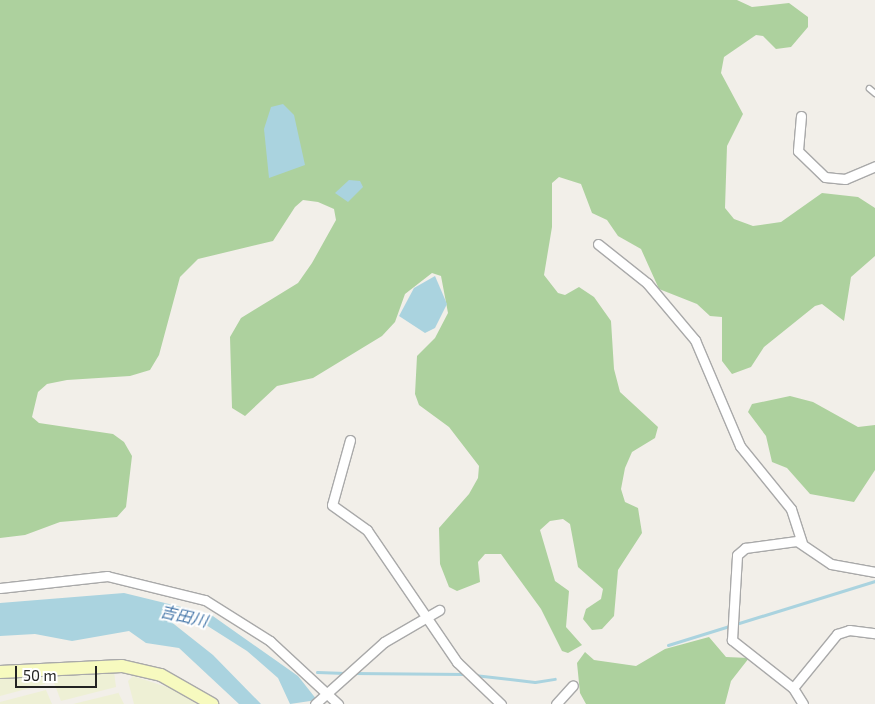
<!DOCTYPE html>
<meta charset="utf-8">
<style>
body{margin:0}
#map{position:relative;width:875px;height:704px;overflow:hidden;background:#f2efe9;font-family:"Exo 2","Noto Sans JP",sans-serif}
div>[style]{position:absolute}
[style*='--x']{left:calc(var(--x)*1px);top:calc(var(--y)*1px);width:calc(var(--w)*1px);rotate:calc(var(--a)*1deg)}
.farmland>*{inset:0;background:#eef0d5}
.forest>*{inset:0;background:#add19e}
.water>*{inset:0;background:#aad3df}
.stream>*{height:3px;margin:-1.5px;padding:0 1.5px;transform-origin:1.5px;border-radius:1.5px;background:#aad3df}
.roads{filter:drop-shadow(1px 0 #a9a9a9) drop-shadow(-1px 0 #a9a9a9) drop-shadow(0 1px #a9a9a9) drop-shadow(0 -1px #a9a9a9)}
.lane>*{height:4.5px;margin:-2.25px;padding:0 2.25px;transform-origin:2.25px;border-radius:2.25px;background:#fff}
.street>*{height:9px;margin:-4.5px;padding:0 4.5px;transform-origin:4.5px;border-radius:4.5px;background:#fff}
.secondary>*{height:12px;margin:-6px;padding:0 6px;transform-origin:6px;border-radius:6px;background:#f7fabf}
span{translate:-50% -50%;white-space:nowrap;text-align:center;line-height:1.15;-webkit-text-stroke:4px #fff;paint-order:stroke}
.water-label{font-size:16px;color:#4a7aab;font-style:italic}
.scale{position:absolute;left:15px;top:666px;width:82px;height:22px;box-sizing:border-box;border:2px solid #222;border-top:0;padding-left:6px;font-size:15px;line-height:18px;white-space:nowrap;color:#222;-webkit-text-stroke:4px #fff;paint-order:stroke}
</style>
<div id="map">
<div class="farmland">
<div style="clip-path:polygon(114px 672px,116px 687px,61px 701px,51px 675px)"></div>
<div style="clip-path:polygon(44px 676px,45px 684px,0 696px,0 679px)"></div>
<div style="clip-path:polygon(133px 676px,173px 689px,197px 704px,134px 704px,128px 681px)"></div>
<div style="clip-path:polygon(46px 690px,52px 704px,0 704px,0 702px)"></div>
<div style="clip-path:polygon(118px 692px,124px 704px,73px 704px,118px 693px)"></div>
</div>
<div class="forest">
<div style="clip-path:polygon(0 0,737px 0,752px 7px,789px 3px,808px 17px,808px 27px,791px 47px,776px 49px,763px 36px,756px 35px,724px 57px,721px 73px,743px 114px,727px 146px,725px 208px,734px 219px,753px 226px,781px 222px,822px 193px,858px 197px,875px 208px,875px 256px,851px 277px,844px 321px,822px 304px,815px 306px,764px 347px,751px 367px,732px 374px,722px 361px,722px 317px,710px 316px,697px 304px,659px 289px,641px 249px,618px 236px,607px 220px,592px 213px,581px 184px,559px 177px,552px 183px,552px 227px,544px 275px,558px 293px,565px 295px,579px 287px,594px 297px,611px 321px,614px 369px,620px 392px,658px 427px,655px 438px,632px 452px,625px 468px,621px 489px,625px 502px,638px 508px,642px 533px,618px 570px,614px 616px,602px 629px,592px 630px,583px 619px,586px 609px,601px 599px,603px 589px,578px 567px,570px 524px,563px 519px,550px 521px,540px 530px,555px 581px,569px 591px,566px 627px,582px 645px,568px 653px,562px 651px,541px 609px,501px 554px,485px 554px,478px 562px,480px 582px,457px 591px,449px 587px,440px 564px,439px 528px,469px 494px,478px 478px,479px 466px,449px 427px,419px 405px,415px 394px,417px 356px,435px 338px,448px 313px,441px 276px,432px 273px,405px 294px,395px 322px,382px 336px,313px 378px,277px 386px,245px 416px,232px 408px,230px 337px,241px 318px,298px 283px,312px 263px,336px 220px,334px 209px,318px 202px,303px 200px,295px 207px,273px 241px,198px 259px,180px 277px,159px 355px,150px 370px,130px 376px,67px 380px,47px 384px,38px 392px,32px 417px,39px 423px,113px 434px,124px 442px,132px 456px,126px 507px,117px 517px,60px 522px,25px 535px,0 538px)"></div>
<div style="clip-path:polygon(790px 396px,813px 402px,858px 427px,875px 425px,875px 470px,854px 502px,810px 494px,787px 468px,772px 462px,766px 436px,748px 412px,752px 404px)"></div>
<div style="clip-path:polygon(709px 637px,726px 657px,749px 658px,731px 681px,725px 704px,586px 704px,580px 693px,577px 663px,585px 652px,594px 660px,636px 666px,665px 649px)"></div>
</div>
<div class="water">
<div style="clip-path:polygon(283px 104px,294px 115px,305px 165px,269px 178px,264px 129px,271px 107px)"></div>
<div style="clip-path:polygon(349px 180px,360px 181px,363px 187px,348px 202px,335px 193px)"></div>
<div style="clip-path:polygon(435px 276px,447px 304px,435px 328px,425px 333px,399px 316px,414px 288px)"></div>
<div style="clip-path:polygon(124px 593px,210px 614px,298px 676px,317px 700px,290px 704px,278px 678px,247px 651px,206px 625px,174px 615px,165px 617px,213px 655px,261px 704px,239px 704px,179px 648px,146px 643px,129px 631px,72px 641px,35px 634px,0 636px,0 603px)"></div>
</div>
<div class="stream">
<div style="--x:668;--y:645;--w:217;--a:-17.2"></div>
<div style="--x:317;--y:672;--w:28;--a:2"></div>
<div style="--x:352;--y:673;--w:113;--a:0.5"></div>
<div style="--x:474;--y:675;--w:61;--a:6.5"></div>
<div style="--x:535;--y:682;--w:20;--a:-9"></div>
</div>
<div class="roads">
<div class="lane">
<div style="--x:869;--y:88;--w:8;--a:40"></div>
</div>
<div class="street">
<div style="--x:801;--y:116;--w:35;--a:95"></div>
<div style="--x:798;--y:151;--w:37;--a:44"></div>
<div style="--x:825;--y:177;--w:20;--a:6"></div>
<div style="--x:845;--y:179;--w:33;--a:-23"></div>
<div style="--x:598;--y:244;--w:63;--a:38.5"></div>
<div style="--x:647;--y:283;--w:75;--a:49.9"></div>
<div style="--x:695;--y:340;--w:115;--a:67"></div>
<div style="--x:740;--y:446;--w:81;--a:51"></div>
<div style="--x:791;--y:509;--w:35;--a:72"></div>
<div style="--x:350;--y:440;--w:67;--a:105.5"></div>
<div style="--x:332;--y:505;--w:43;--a:35.5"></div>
<div style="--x:367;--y:530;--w:160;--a:55.7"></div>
<div style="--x:457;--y:662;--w:61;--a:43.7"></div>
<div style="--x:0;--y:588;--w:108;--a:-6.4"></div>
<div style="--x:107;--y:576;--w:101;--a:13.8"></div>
<div style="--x:205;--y:600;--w:77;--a:32.2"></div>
<div style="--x:270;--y:641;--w:93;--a:42.8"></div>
<div style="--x:793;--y:688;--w:70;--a:-50.8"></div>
<div style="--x:837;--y:634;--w:13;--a:-18"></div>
<div style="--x:849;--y:630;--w:26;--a:7"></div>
<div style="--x:315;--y:704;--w:93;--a:-41.9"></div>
<div style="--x:384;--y:642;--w:64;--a:-30.2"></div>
<div style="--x:556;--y:704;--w:25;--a:-48"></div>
<div style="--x:803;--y:704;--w:19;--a:-122"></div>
<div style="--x:793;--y:688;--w:78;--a:-141.8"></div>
<div style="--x:732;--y:640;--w:85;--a:-86.6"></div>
<div style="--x:737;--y:555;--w:11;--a:-41"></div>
<div style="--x:745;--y:548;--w:52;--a:-7.7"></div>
<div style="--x:797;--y:541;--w:41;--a:34.1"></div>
<div style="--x:831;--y:564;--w:45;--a:10.3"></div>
</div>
<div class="secondary">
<div style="--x:0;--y:672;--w:122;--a:-2.8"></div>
<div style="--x:122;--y:666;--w:40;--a:13"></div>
<div style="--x:161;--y:675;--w:59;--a:29.6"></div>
</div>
</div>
<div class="water-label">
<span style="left:184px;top:616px;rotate:13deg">吉田川</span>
</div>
<div class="scale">50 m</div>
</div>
